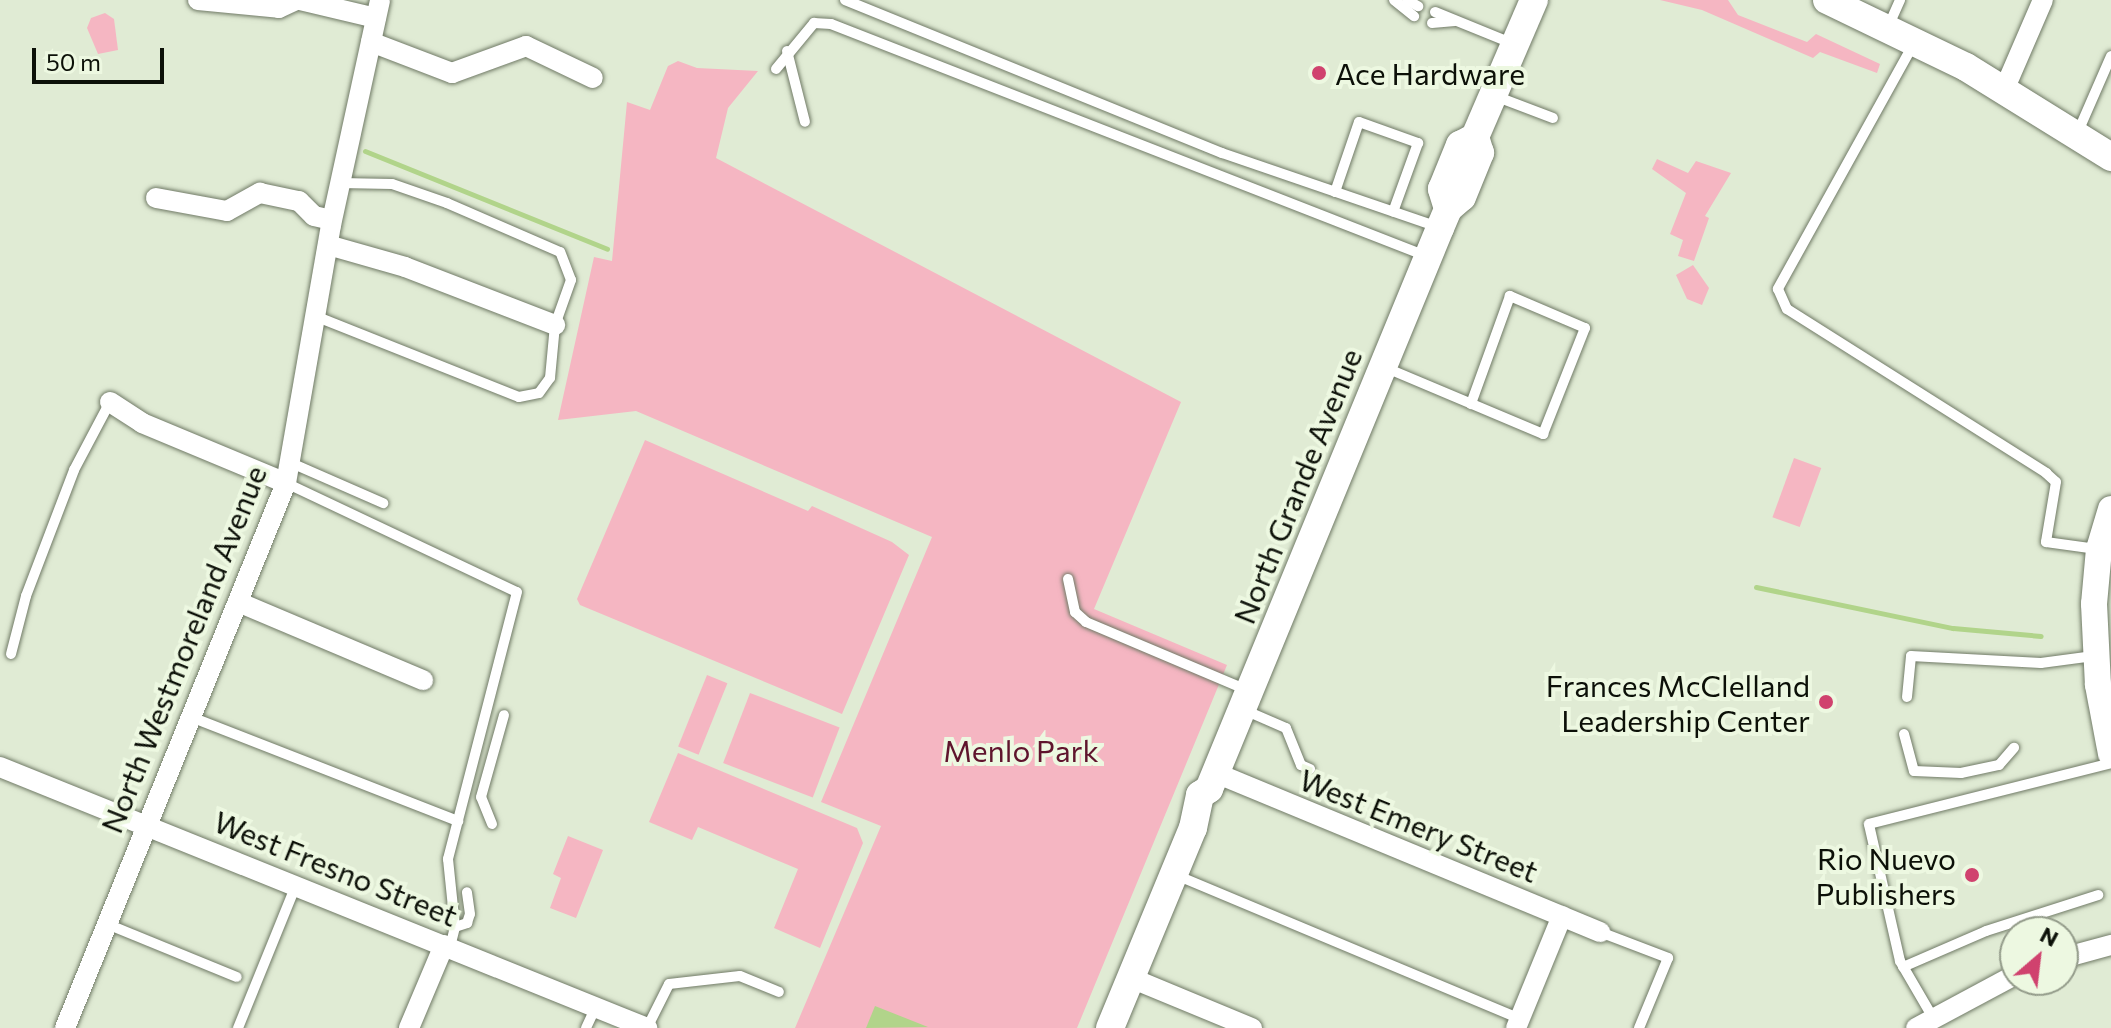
<!DOCTYPE html>
<html>
<head>
<meta charset="utf-8">
<style>
  body { margin:0 }
  #map { position:relative; width:2111px; height:1028px; overflow:hidden; background:#e0ebd4; font-family:Commissioner,sans-serif }
  div>[style] { position:absolute }
  [style*='--x'] { left:calc(var(--x)*1px); top:calc(var(--y)*1px); width:calc(var(--w)*1px); rotate:calc(var(--a)*1deg) }
  .green>* { inset:0; background:#f5b6c2; transform-origin:0 0 }
  .water>* { inset:0; background:#b1d48a }
  .stream>* { height:5px; margin:-2.5px; padding:0 2.5px; transform-origin:2.5px; border-radius:2.5px; background:#b1d48a }
  .roads { filter:drop-shadow(0 0 2px #707a66) drop-shadow(0 0 2px #707a66) }
  .service>* { height:10px; margin:-5px; padding:0 5px; transform-origin:5px; border-radius:5px; background:#fff }
  .minor>* { height:20px; margin:-10px; padding:0 10px; transform-origin:10px; border-radius:10px; background:#fff }
  .tertiary>* { height:26px; margin:-13px; padding:0 13px; transform-origin:13px; border-radius:13px; background:#fff }
  .secondary>* { height:28px; margin:-14px; padding:0 14px; transform-origin:14px; border-radius:14px; background:#fff }
  .dots>* { width:22px; height:22px; translate:-50% -50%; box-sizing:border-box; border:4px solid #edf8e1; border-radius:50% }
  span { translate:-50% -50%; white-space:nowrap; text-align:center; line-height:1.15; -webkit-text-stroke:8px #edf8e1; paint-order:stroke }
  .poi-label { font-size:30px; color:#0c1008 }
  .left { translate:0 -50%; text-align:left }
  .right { translate:-100% -50%; text-align:right }
  .street-label { font-size:30px; color:#0c1008 }
  .park-label { font-size:30px; color:#5f142d }
  .north { position:absolute; left:1999px; top:916px; width:80px; height:80px; box-sizing:border-box; background:#edf8e1; border:2px solid #939b8a; border-radius:50%; rotate:28deg; font-size:22px; font-weight:700; line-height:32px; text-align:center; color:#0c1008 }
  .north::after { content:''; display:block; margin:auto; width:28px; height:36px; background:#d0426e; clip-path:polygon(50% 0,100% 100%,50% 72%,0 100%) }
  .scale { position:absolute; left:32px; top:48px; width:132px; height:36px; box-sizing:border-box; border:4px solid #0c1008; border-top:0; padding-left:10px; font-size:24px; line-height:28px; white-space:nowrap; color:#0c1008; -webkit-text-stroke:6px #edf8e1; paint-order:stroke }
</style>
</head>
<body>
<div id="map">
  <div class="green">
    <div style="clip-path:polygon(1660px 0,1728px 0,1738px 15px,1807px 42px,1816px 34px,1880px 64px,1877px 73px,1820px 52px,1813px 58px,1702px 10px)"></div>
    <div style="clip-path:polygon(105px 13px,114px 19px,118px 50px,98px 54px,87px 28px,91px 18px)"></div>
    <div style="clip-path:polygon(678px 61px,697px 68px,758px 71px,728px 108px,716px 158px,1181px 402px,1094px 609px,1227px 665px,1077px 1028px,795px 1028px,881px 826px,821px 802px,932px 537px,636px 411px,558px 420px,594px 257px,612px 261px,627px 102px,650px 110px,668px 66px)"></div>
    <div style="clip-path:polygon(1657px 159px,1688px 173px,1696px 161px,1731px 173px,1705px 216px,1709px 218px,1694px 261px,1678px 256px,1683px 240px,1670px 234px,1686px 193px,1652px 169px)"></div>
    <div style="clip-path:polygon(1693px 265px,1709px 288px,1702px 305px,1687px 299px,1676px 275px)"></div>
    <div style="clip-path:polygon(645px 440px,808px 511px,812px 506px,892px 542px,909px 555px,842px 714px,580px 605px,577px 599px)"></div>
    <div style="left:1794px;top:458px;width:29px;height:63px;rotate:20deg"></div>
    <div style="left:707px;top:675px;width:22px;height:77px;rotate:22deg"></div>
    <div style="left:750px;top:693px;width:96px;height:75px;rotate:21deg"></div>
    <div style="clip-path:polygon(678px 753px,857px 828px,863px 843px,820px 948px,774px 928px,798px 869px,698px 827px,692px 840px,649px 822px)"></div>
    <div style="clip-path:polygon(568px 836px,603px 850px,576px 918px,550px 908px,561px 878px,553px 874px)"></div>
  </div>
  <div class="water">
    <div style="clip-path:polygon(875px 1006px,928px 1027px,866px 1028px)"></div>
  </div>
  <div class="stream">
    <div style="--x:365;--y:151;--w:261;--a:22"></div>
    <div style="--x:1756;--y:587;--w:201;--a:11.8"></div>
    <div style="--x:1953;--y:628;--w:88;--a:5.2"></div>
  </div>
  <div class="roads">
    <div class="service">
      <div style="--x:845;--y:0;--w:407;--a:22.1"></div>
      <div style="--x:1222;--y:153;--w:228;--a:18.9"></div>
      <div style="--x:1394;--y:0;--w:26;--a:39"></div>
      <div style="--x:1407;--y:0;--w:13;--a:29"></div>
      <div style="--x:1435;--y:12;--w:82;--a:22.2"></div>
      <div style="--x:1432;--y:23;--w:23;--a:-5"></div>
      <div style="--x:1888;--y:27;--w:30;--a:-66"></div>
      <div style="--x:1913;--y:45;--w:279;--a:119"></div>
      <div style="--x:1778;--y:289;--w:22;--a:66"></div>
      <div style="--x:1787;--y:309;--w:307;--a:32.3"></div>
      <div style="--x:2046;--y:473;--w:13;--a:42"></div>
      <div style="--x:2056;--y:482;--w:61;--a:99.5"></div>
      <div style="--x:2046;--y:542;--w:51;--a:7.8"></div>
      <div style="--x:787;--y:51;--w:73;--a:75.8"></div>
      <div style="--x:776;--y:69;--w:60;--a:-50.4"></div>
      <div style="--x:814;--y:23;--w:17;--a:3"></div>
      <div style="--x:831;--y:24;--w:639;--a:21.3"></div>
      <div style="--x:1495;--y:96;--w:62;--a:20.8"></div>
      <div style="--x:2077;--y:134;--w:85;--a:-66.4"></div>
      <div style="--x:1335;--y:192;--w:74;--a:-71.1"></div>
      <div style="--x:1359;--y:122;--w:63;--a:19.6"></div>
      <div style="--x:1418;--y:143;--w:73;--a:109.9"></div>
      <div style="--x:315;--y:316;--w:219;--a:21.7"></div>
      <div style="--x:519;--y:397;--w:20;--a:-11"></div>
      <div style="--x:539;--y:393;--w:19;--a:-54"></div>
      <div style="--x:550;--y:378;--w:53;--a:-84.6"></div>
      <div style="--x:555;--y:325;--w:48;--a:-70.4"></div>
      <div style="--x:571;--y:280;--w:30;--a:-111"></div>
      <div style="--x:560;--y:252;--w:123;--a:-156.6"></div>
      <div style="--x:447;--y:203;--w:58;--a:-160.9"></div>
      <div style="--x:392;--y:184;--w:52;--a:-178.9"></div>
      <div style="--x:1384;--y:367;--w:173;--a:22.8"></div>
      <div style="--x:1543;--y:434;--w:114;--a:-68.4"></div>
      <div style="--x:1585;--y:328;--w:82;--a:-156.9"></div>
      <div style="--x:1510;--y:296;--w:115;--a:109.9"></div>
      <div style="--x:289;--y:462;--w:103;--a:23.6"></div>
      <div style="--x:286;--y:483;--w:255;--a:25.3"></div>
      <div style="--x:517;--y:592;--w:276;--a:104.5"></div>
      <div style="--x:448;--y:859;--w:68;--a:84.1"></div>
      <div style="--x:455;--y:927;--w:21;--a:104"></div>
      <div style="--x:1068;--y:579;--w:34;--a:78"></div>
      <div style="--x:1075;--y:612;--w:15;--a:42"></div>
      <div style="--x:1086;--y:622;--w:175;--a:22.9"></div>
      <div style="--x:11;--y:654;--w:60;--a:-75.5"></div>
      <div style="--x:26;--y:596;--w:135;--a:-69.1"></div>
      <div style="--x:74;--y:470;--w:77;--a:-62.1"></div>
      <div style="--x:1907;--y:697;--w:41;--a:-84.4"></div>
      <div style="--x:1911;--y:656;--w:130;--a:3.1"></div>
      <div style="--x:2041;--y:663;--w:53;--a:-7.5"></div>
      <div style="--x:1242;--y:709;--w:48;--a:23.4"></div>
      <div style="--x:1286;--y:728;--w:40;--a:68"></div>
      <div style="--x:1301;--y:765;--w:10;--a:24"></div>
      <div style="--x:191;--y:717;--w:287;--a:21.3"></div>
      <div style="--x:1904;--y:734;--w:38;--a:75"></div>
      <div style="--x:1914;--y:771;--w:47;--a:2.4"></div>
      <div style="--x:1961;--y:773;--w:39;--a:-12"></div>
      <div style="--x:1999;--y:765;--w:23;--a:-49"></div>
      <div style="--x:492;--y:824;--w:29;--a:-112"></div>
      <div style="--x:481;--y:797;--w:85;--a:-74.3"></div>
      <div style="--x:1176;--y:875;--w:373;--a:22.7"></div>
      <div style="--x:107;--y:924;--w:140;--a:22.2"></div>
      <div style="--x:455;--y:927;--w:13;--a:-18"></div>
      <div style="--x:467;--y:923;--w:9;--a:-72"></div>
      <div style="--x:470;--y:914;--w:22;--a:-98"></div>
      <div style="--x:1600;--y:932;--w:73;--a:20.9"></div>
      <div style="--x:1668;--y:958;--w:76;--a:112.5"></div>
      <div style="--x:1903;--y:967;--w:90;--a:-23.4"></div>
      <div style="--x:1986;--y:931;--w:118;--a:-17.8"></div>
      <div style="--x:1932;--y:1016;--w:64;--a:-120.2"></div>
      <div style="--x:1900;--y:961;--w:140;--a:-102.8"></div>
      <div style="--x:1869;--y:824;--w:250;--a:-14.1"></div>
      <div style="--x:238;--y:1028;--w:154;--a:-67.9"></div>
      <div style="--x:586;--y:1028;--w:23;--a:-65"></div>
      <div style="--x:647;--y:1028;--w:49;--a:-63.4"></div>
      <div style="--x:669;--y:984;--w:71;--a:-6.4"></div>
      <div style="--x:740;--y:976;--w:42;--a:22.3"></div>
    </div>
    <div class="minor">
      <div style="--x:198;--y:0;--w:81;--a:5.6"></div>
      <div style="--x:279;--y:8;--w:19;--a:-25"></div>
      <div style="--x:300;--y:0;--w:78;--a:13.3"></div>
      <div style="--x:371;--y:42;--w:87;--a:20.9"></div>
      <div style="--x:452;--y:73;--w:79;--a:-20"></div>
      <div style="--x:526;--y:46;--w:74;--a:25.5"></div>
      <div style="--x:2004;--y:90;--w:98;--a:-66.6"></div>
      <div style="--x:156;--y:198;--w:72;--a:10.4"></div>
      <div style="--x:227;--y:211;--w:38;--a:-29"></div>
      <div style="--x:260;--y:193;--w:40;--a:12"></div>
      <div style="--x:299;--y:201;--w:21;--a:45"></div>
      <div style="--x:314;--y:216;--w:18;--a:13"></div>
      <div style="--x:328;--y:245;--w:80;--a:15.9"></div>
      <div style="--x:405;--y:267;--w:161;--a:21.1"></div>
      <div style="--x:110;--y:402;--w:38;--a:33"></div>
      <div style="--x:142;--y:423;--w:156;--a:22.6"></div>
      <div style="--x:238;--y:602;--w:201;--a:22.9"></div>
      <div style="--x:0;--y:767;--w:698;--a:21.97"></div>
      <div style="--x:1216;--y:773;--w:416;--a:22.5"></div>
      <div style="--x:2063;--y:958;--w:50;--a:-15.2"></div>
      <div style="--x:1131;--y:978;--w:131;--a:22.5"></div>
      <div style="--x:65;--y:1028;--w:588;--a:-67.93"></div>
      <div style="--x:286;--y:483;--w:262;--a:-80.1"></div>
      <div style="--x:331;--y:225;--w:230;--a:-77.7"></div>
      <div style="--x:409;--y:1028;--w:90;--a:-67.1"></div>
      <div style="--x:1516;--y:1028;--w:121;--a:-67.7"></div>
      <div style="--x:1916;--y:1028;--w:112;--a:-28.2"></div>
    </div>
    <div class="tertiary">
      <div style="--x:2111;--y:509;--w:42;--a:106.7"></div>
      <div style="--x:2099;--y:549;--w:55;--a:95.2"></div>
      <div style="--x:2094;--y:604;--w:81;--a:87.2"></div>
      <div style="--x:2098;--y:685;--w:70;--a:79.3"></div>
    </div>
    <div class="secondary">
      <div style="--x:1827;--y:0;--w:154;--a:25.7"></div>
      <div style="--x:1966;--y:67;--w:171;--a:31.8"></div>
      <div style="--x:1448;--y:209;--w:21;--a:-107"></div>
      <div style="--x:1442;--y:189;--w:48;--a:-67.8"></div>
      <div style="--x:1460;--y:145;--w:17;--a:-28"></div>
      <div style="--x:1475;--y:137;--w:149;--a:-66.7"></div>
      <div style="--x:1110;--y:1028;--w:217;--a:-67.5"></div>
      <div style="--x:1193;--y:828;--w:34;--a:-78"></div>
      <div style="--x:1200;--y:795;--w:11;--a:-34"></div>
      <div style="--x:1209;--y:789;--w:607;--a:-67.62"></div>
      <div style="--x:1440;--y:228;--w:21;--a:-67"></div>
      <div style="--x:1448;--y:209;--w:18;--a:-41"></div>
      <div style="--x:1462;--y:197;--w:48;--a:-67.8"></div>
      <div style="--x:1480;--y:153;--w:17;--a:-107"></div>
    </div>
  </div>
  <div class="dots">
    <div style="left:1319px;top:73px;background:#d0426e"></div>
    <div style="left:1826px;top:702px;background:#d0426e"></div>
    <div style="left:1972px;top:875px;background:#d0426e"></div>
  </div>
  <div class="poi-label">
    <span class="left" style="left:1335px;top:73px">Ace Hardware</span>
    <span class="right" style="left:1810px;top:702px">Frances McClelland<br>Leadership Center</span>
    <span class="right" style="left:1956px;top:875px">Rio Nuevo<br>Publishers</span>
  </div>
  <div class="street-label">
    <span style="left:1297px;top:486px;rotate:-68deg">North Grande Avenue</span>
    <span style="left:183px;top:649px;rotate:-68deg">North Westmoreland Avenue</span>
    <span style="left:1419px;top:825px;rotate:22deg">West Emery Street</span>
    <span style="left:336px;top:868px;rotate:22deg">West Fresno Street</span>
  </div>
  <div class="park-label">
    <span style="left:1021px;top:750px">Menlo Park</span>
  </div>
  <div class="north">N</div>
  <div class="scale">50 m</div>
</div>
</body>
</html>
